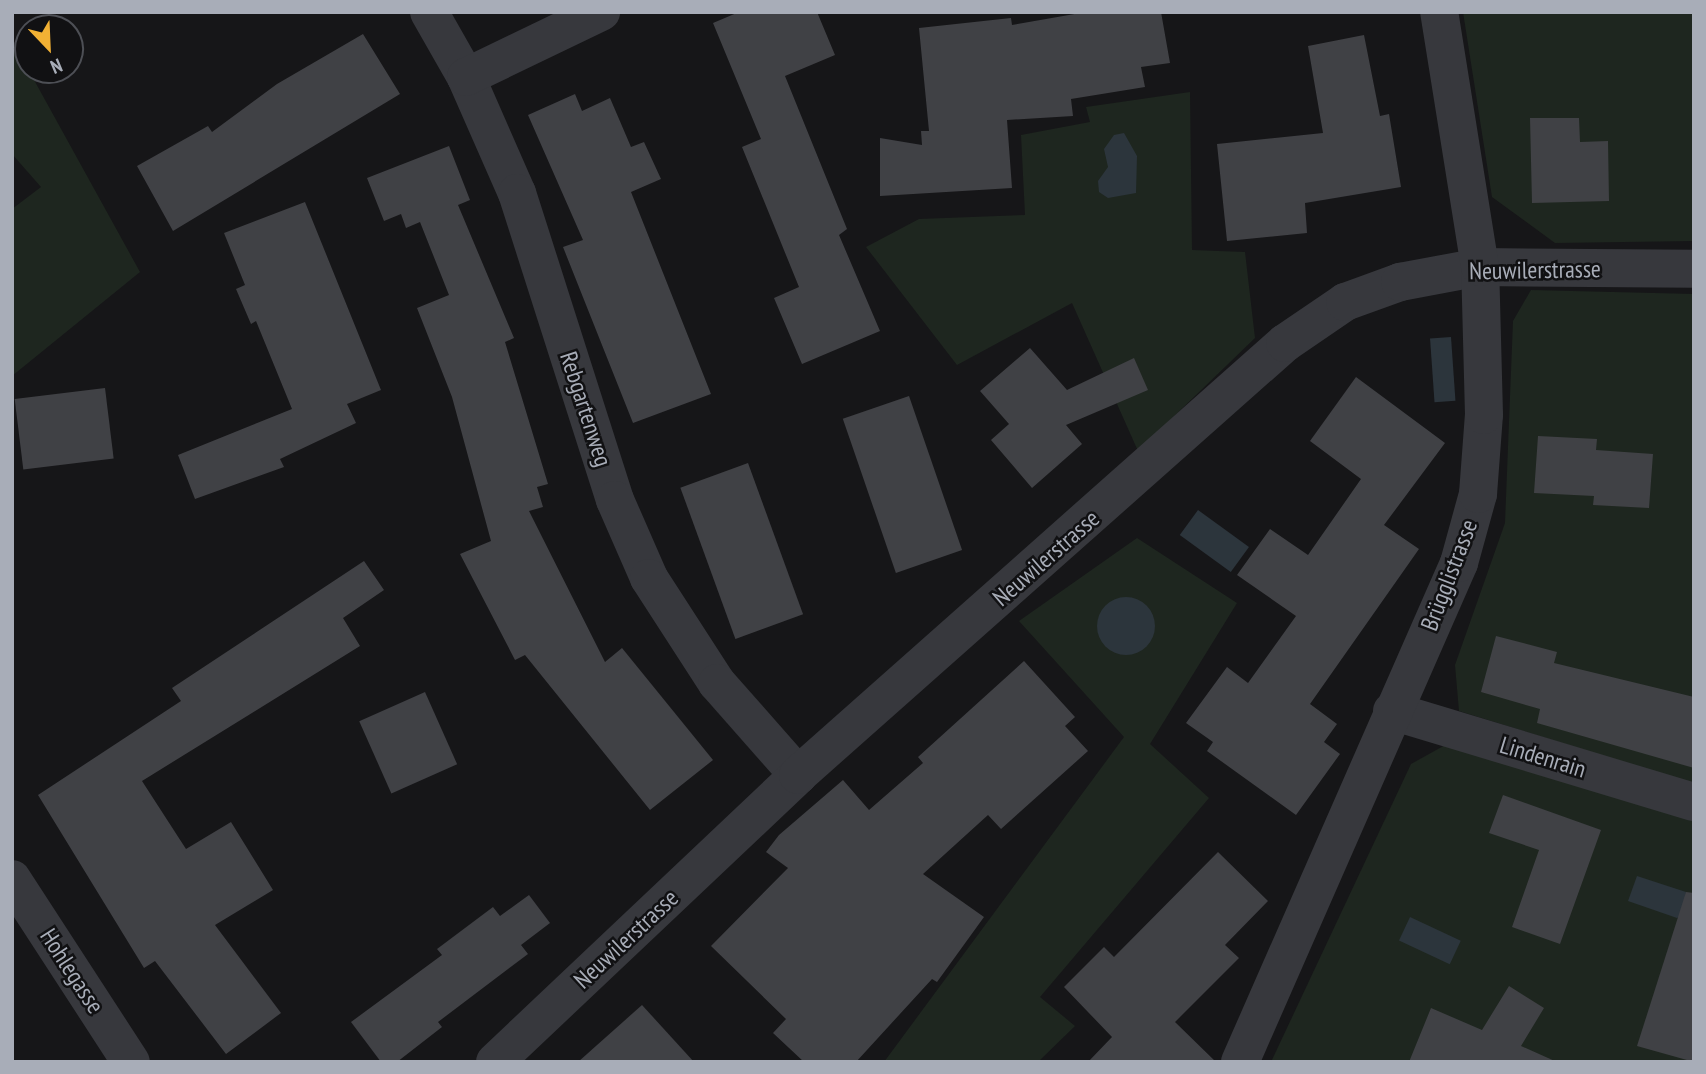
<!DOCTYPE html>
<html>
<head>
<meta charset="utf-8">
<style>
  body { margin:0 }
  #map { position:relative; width:1706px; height:1074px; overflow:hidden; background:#161618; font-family:"PT Sans Narrow",sans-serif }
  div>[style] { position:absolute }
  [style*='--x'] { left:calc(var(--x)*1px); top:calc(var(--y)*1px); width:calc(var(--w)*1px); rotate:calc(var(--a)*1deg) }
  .green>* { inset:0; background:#1e261f }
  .water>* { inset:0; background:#2c353c; transform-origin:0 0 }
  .round { border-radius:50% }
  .building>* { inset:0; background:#404145; transform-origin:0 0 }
  .street>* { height:38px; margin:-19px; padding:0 19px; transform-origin:19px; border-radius:19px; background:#37383d }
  span { translate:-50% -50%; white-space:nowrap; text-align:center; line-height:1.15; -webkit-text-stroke:5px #111113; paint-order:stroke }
  .street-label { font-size:24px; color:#a8adb8 }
  .frame { position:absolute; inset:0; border:14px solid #a8adb8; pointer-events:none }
  .north { position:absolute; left:14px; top:14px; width:70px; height:70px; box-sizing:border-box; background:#111113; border:2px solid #4d4f55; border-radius:50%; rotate:157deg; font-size:19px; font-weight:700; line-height:28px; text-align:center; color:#a8adb8 }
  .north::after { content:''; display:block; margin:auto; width:24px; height:32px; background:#f2b134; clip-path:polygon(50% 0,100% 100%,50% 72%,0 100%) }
</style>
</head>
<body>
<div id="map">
  <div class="green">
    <div style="clip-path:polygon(1463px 12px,1694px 12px,1694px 241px,1555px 243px,1492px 197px)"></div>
    <div style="clip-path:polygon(12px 40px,140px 272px,12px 376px,12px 209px,41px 187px,12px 154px)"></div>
    <div style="clip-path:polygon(1190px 92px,1192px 250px,1245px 252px,1255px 338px,1138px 451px,1072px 303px,957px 365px,866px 247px,919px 219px,1025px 215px,1021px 135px,1090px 122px,1086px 107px)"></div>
    <div style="clip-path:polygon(1531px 290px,1694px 294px,1694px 784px,1459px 711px,1455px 665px,1505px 523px,1513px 321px)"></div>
    <div style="clip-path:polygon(1137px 538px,1237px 603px,1150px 744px,1209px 798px,1040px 997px,1075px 1026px,1038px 1062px,884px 1062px,1124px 737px,1019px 621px)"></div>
    <div style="clip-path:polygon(1447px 744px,1694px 820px,1694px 1062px,1271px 1062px,1411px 764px)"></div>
  </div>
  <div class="water">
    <div style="clip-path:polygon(1124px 133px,1137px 156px,1136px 193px,1108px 198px,1099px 192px,1098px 181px,1108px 167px,1104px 149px,1114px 135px)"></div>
    <div style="left:1451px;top:337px;width:64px;height:21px;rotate:86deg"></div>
    <div style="left:1198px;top:510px;width:63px;height:31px;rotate:36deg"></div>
    <div class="round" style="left:1097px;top:597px;width:58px;height:58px"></div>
    <div style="clip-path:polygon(1637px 876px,1686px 892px,1684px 914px,1677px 918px,1628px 901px)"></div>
    <div style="left:1410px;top:917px;width:56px;height:26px;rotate:25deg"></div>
  </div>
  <div class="building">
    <div style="clip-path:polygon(739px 12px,817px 12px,835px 55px,785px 76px,847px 229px,839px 235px,880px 331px,802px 364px,774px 298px,799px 287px,742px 147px,761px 139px,713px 23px)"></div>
    <div style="clip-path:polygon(1086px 12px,1161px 12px,1170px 63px,1141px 67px,1145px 87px,1071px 99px,1073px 116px,1007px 120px,1012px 188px,880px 196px,880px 138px,922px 145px,921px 131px,929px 131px,919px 28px,1011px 18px,1012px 25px)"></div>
    <div style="clip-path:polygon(363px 34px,400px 94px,173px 231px,137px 166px,208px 126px,212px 132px,277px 84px)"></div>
    <div style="clip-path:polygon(1364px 35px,1380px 116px,1389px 114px,1401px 187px,1305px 203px,1307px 233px,1227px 241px,1217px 144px,1323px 133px,1308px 46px)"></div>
    <div style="clip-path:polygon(575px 94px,582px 111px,610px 98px,631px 147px,644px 142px,661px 179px,631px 192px,711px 394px,633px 423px,563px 247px,583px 240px,528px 115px)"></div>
    <div style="clip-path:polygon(1530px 118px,1579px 118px,1580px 142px,1608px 141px,1609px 201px,1532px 203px)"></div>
    <div style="clip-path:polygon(449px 146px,470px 200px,458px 205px,514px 338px,505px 342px,548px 484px,537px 487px,543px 507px,529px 511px,605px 662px,622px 648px,713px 760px,650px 810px,525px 655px,515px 660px,460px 554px,491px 541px,452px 397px,417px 308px,449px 295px,420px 222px,406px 228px,401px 214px,384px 221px,367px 178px)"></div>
    <div style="clip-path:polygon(305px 202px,381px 390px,347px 404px,356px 423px,280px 459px,284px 467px,195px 499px,178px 455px,292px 409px,256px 321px,251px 324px,236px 289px,245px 285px,224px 233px)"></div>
    <div style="clip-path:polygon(1030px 348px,1067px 390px,1134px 358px,1148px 390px,1066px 425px,1082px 444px,1032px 488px,991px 440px,1009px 424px,980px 391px)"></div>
    <div style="clip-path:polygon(1356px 377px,1445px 443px,1384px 525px,1419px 549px,1310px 704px,1337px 724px,1324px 742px,1340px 754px,1296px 815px,1207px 751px,1213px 742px,1186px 723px,1227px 667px,1248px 683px,1296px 616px,1237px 575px,1270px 529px,1308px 555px,1361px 479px,1310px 441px)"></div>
    <div style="left:105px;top:388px;width:71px;height:91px;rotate:83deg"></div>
    <div style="left:909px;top:396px;width:163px;height:70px;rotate:71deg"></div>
    <div style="clip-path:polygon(1538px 436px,1597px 439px,1596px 450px,1653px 454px,1649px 508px,1593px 505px,1594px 496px,1534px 493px)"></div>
    <div style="left:748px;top:463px;width:161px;height:72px;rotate:70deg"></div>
    <div style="clip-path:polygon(364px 561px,384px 590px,343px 618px,360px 646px,142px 781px,186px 849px,231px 822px,273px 890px,215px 925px,281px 1013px,226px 1054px,155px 961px,144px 968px,38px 795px,181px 701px,172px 688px)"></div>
    <div style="clip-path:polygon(1496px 636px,1557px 652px,1554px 663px,1694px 697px,1694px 768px,1537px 723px,1540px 709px,1481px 692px)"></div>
    <div style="clip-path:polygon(1024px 661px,1075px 717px,1065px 726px,1088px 751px,1001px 829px,988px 815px,923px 874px,984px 917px,937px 982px,932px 979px,856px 1062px,804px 1062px,773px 1033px,786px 1019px,711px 946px,788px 868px,766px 852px,779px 835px,843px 780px,869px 810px,923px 763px,918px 757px)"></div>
    <div style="left:425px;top:692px;width:79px;height:72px;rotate:66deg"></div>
    <div style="clip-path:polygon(1503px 795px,1601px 830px,1560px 944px,1512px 927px,1539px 850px,1489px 833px)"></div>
    <div style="clip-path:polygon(1218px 852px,1268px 901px,1225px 945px,1239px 958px,1175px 1022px,1216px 1062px,1088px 1062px,1112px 1037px,1064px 987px,1104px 947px,1114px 957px)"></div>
    <div style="clip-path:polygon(1686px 892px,1694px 893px,1694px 1062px,1637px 1046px)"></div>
    <div style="clip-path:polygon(529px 895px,550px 923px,521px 945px,528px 954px,438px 1022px,442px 1027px,397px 1062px,381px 1062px,351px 1022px,442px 955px,437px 949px,493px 907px,500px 916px)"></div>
    <div style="clip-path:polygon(1509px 986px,1544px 1008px,1521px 1046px,1557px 1062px,1409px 1062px,1431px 1008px,1482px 1030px)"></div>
    <div style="clip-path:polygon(642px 1005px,694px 1062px,578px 1062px)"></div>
  </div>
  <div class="street">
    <div style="--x:429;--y:12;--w:75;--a:60.4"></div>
    <div style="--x:466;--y:77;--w:127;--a:66.3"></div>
    <div style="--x:517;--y:193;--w:322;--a:72.3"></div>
    <div style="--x:615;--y:500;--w:85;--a:66.4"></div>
    <div style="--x:649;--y:578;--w:125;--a:57.1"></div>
    <div style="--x:717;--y:683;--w:123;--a:48.6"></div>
    <div style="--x:466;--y:77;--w:150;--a:-25.7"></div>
    <div style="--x:1392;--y:711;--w:315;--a:16.8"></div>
    <div style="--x:12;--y:879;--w:218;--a:57"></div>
    <div style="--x:495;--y:1062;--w:417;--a:-43.4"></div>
    <div style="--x:798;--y:775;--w:651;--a:-41.58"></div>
    <div style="--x:1285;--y:343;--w:73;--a:-34.3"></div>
    <div style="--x:1345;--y:302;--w:59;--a:-20"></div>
    <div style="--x:1400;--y:282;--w:81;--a:-10.6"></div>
    <div style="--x:1480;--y:267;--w:214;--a:0.5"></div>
    <div style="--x:1240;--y:1062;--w:545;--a:-66.3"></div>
    <div style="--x:1459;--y:563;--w:72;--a:-74.6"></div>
    <div style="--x:1478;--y:494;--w:79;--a:-85.7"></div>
    <div style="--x:1484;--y:415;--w:148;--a:-91.5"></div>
    <div style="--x:1480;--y:267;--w:258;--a:-99.1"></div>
  </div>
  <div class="street-label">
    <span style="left:1535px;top:270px;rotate:-1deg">Neuwilerstrasse</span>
    <span style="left:586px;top:409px;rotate:72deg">Rebgartenweg</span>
    <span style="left:1046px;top:558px;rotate:-41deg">Neuwilerstrasse</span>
    <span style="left:1449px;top:575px;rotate:-69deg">Brügglistrasse</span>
    <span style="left:1543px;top:757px;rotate:17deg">Lindenrain</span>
    <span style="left:626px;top:939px;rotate:-43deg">Neuwilerstrasse</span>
    <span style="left:72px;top:971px;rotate:57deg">Hohlegasse</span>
  </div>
  <div class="frame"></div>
  <div class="north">N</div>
</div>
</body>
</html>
